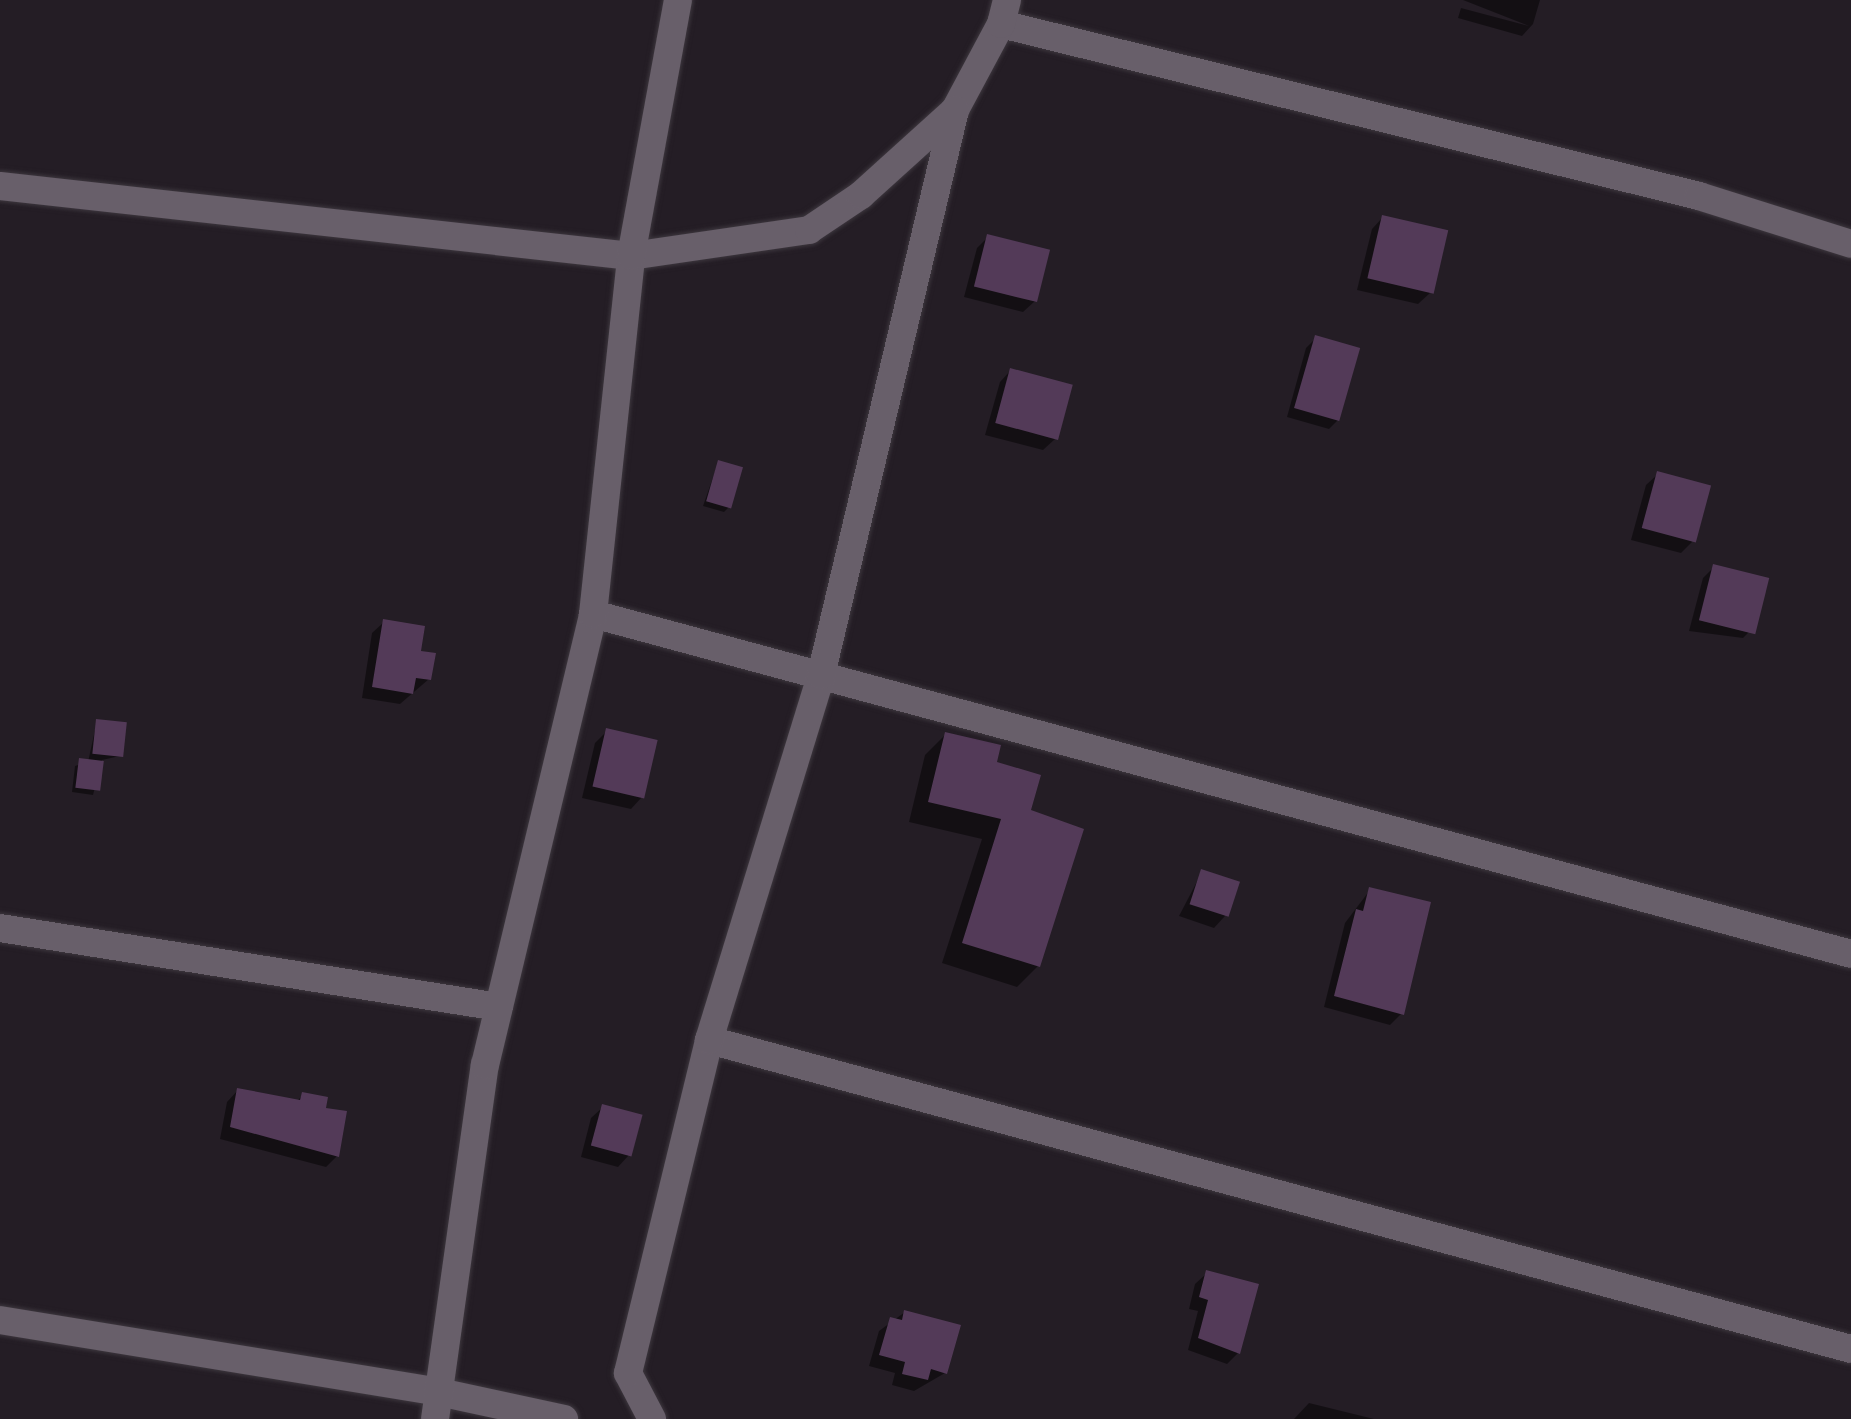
<!DOCTYPE html>
<html>
<head>
<meta charset="utf-8">
<style>
  body { margin:0 }
  #map { position:relative; width:1851px; height:1419px; overflow:hidden; background:#241d25; font-family:"Public Sans",sans-serif }
  div>[style] { position:absolute }
  [style*='--x'] { left:calc(var(--x)*1px); top:calc(var(--y)*1px); width:calc(var(--w)*1px); rotate:calc(var(--a)*1deg) }
  .shadow>* { inset:0; background:#0007 }
  .building>* { inset:0; background:#533a58; transform-origin:0 0 }
  .roads { filter:drop-shadow(0 0 2px #3d373e) drop-shadow(0 0 2px #3d373e) }
  .street>* { height:28px; margin:-14px; padding:0 14px; transform-origin:14px; border-radius:14px; background:#685f6a }
  span { translate:-50% -50%; white-space:nowrap; text-align:center; line-height:1.15; -webkit-text-stroke:9px #0b080c; paint-order:stroke }
</style>
</head>
<body>
<div id="map">
  <div class="shadow">
    <div style="clip-path:polygon(1463px 0,1540px 0,1533px 24px,1522px 36px,1458px 18px,1461px 8px,1529px 26px)"></div>
    <div style="clip-path:polygon(1383px 217px,1430px 293px,1418px 304px,1357px 290px,1372px 229px)"></div>
    <div style="clip-path:polygon(988px 237px,1035px 301px,1023px 312px,964px 297px,977px 248px)"></div>
    <div style="clip-path:polygon(1316px 338px,1339px 419px,1329px 429px,1287px 417px,1306px 348px)"></div>
    <div style="clip-path:polygon(1011px 370px,1055px 439px,1043px 450px,985px 435px,1000px 382px)"></div>
    <div style="clip-path:polygon(718px 463px,729px 507px,724px 512px,703px 506px)"></div>
    <div style="clip-path:polygon(1658px 474px,1692px 542px,1681px 553px,1631px 540px,1646px 485px)"></div>
    <div style="clip-path:polygon(1714px 567px,1754px 627px,1743px 638px,1689px 631px,1703px 578px)"></div>
    <div style="clip-path:polygon(384px 622px,418px 653px,429px 679px,400px 704px,362px 698px,372px 633px)"></div>
    <div style="clip-path:polygon(97px 721px,120px 756px,102px 760px,93px 795px,72px 792px,75px 766px,88px 762px)"></div>
    <div style="clip-path:polygon(607px 731px,642px 797px,631px 809px,582px 798px,595px 743px)"></div>
    <div style="clip-path:polygon(946px 734px,994px 763px,1028px 812px,1038px 966px,1017px 987px,942px 963px,982px 839px,909px 822px,925px 755px)"></div>
    <div style="clip-path:polygon(1202px 872px,1225px 916px,1214px 928px,1179px 916px)"></div>
    <div style="clip-path:polygon(1370px 890px,1401px 1014px,1390px 1025px,1324px 1007px,1345px 923px)"></div>
    <div style="clip-path:polygon(238px 1090px,296px 1102px,303px 1095px,323px 1110px,337px 1156px,326px 1167px,220px 1139px,227px 1102px)"></div>
    <div style="clip-path:polygon(603px 1107px,629px 1155px,618px 1167px,581px 1157px,591px 1118px)"></div>
    <div style="clip-path:polygon(1207px 1273px,1238px 1353px,1227px 1364px,1188px 1350px,1198px 1311px,1189px 1309px,1195px 1284px)"></div>
    <div style="clip-path:polygon(905px 1312px,945px 1373px,914px 1391px,892px 1385px,895px 1373px,869px 1366px,879px 1331px)"></div>
    <div style="clip-path:polygon(1309px 1403px,1374px 1419px,1294px 1419px)"></div>
  </div>
  <div class="building">
    <div style="left:1382px;top:215px;width:68px;height:65px;rotate:13deg"></div>
    <div style="left:987px;top:234px;width:65px;height:54px;rotate:14deg"></div>
    <div style="left:1315px;top:335px;width:47px;height:76px;rotate:16deg"></div>
    <div style="left:1010px;top:368px;width:65px;height:57px;rotate:15deg"></div>
    <div style="left:718px;top:460px;width:26px;height:43px;rotate:16deg"></div>
    <div style="left:1657px;top:471px;width:56px;height:59px;rotate:15deg"></div>
    <div style="left:1713px;top:564px;width:58px;height:58px;rotate:14deg"></div>
    <div style="clip-path:polygon(383px 619px,425px 626px,421px 651px,436px 653px,431px 680px,416px 678px,413px 694px,372px 687px)"></div>
    <div style="left:96px;top:719px;width:31px;height:35px;rotate:6deg"></div>
    <div style="left:606px;top:728px;width:53px;height:60px;rotate:13deg"></div>
    <div style="clip-path:polygon(945px 732px,1001px 745px,997px 762px,1041px 775px,1031px 810px,1084px 829px,1040px 967px,962px 943px,1001px 819px,928px 802px)"></div>
    <div style="left:79px;top:758px;width:25px;height:30px;rotate:7deg"></div>
    <div style="left:1201px;top:869px;width:41px;height:37px;rotate:18deg"></div>
    <div style="clip-path:polygon(1369px 887px,1431px 902px,1404px 1015px,1334px 996px,1356px 909px,1363px 911px)"></div>
    <div style="clip-path:polygon(237px 1088px,300px 1100px,302px 1092px,328px 1097px,326px 1108px,347px 1111px,339px 1157px,230px 1127px)"></div>
    <div style="left:602px;top:1104px;width:42px;height:43px;rotate:15deg"></div>
    <div style="clip-path:polygon(1206px 1270px,1259px 1284px,1240px 1354px,1198px 1338px,1208px 1300px,1199px 1297px)"></div>
    <div style="clip-path:polygon(904px 1310px,961px 1325px,947px 1374px,931px 1369px,928px 1380px,902px 1374px,905px 1362px,879px 1355px,890px 1317px,902px 1320px)"></div>
  </div>
  <div class="roads">
    <div class="street">
      <div style="--x:1001;--y:24;--w:719;--a:13.84"></div>
      <div style="--x:1699;--y:196;--w:159;--a:17.5"></div>
      <div style="--x:0;--y:186;--w:635;--a:6.33"></div>
      <div style="--x:631;--y:256;--w:180;--a:-8.3"></div>
      <div style="--x:809;--y:230;--w:63;--a:-33.9"></div>
      <div style="--x:861;--y:195;--w:127;--a:-42.1"></div>
      <div style="--x:955;--y:110;--w:98;--a:-61.9"></div>
      <div style="--x:1001;--y:24;--w:25;--a:-76"></div>
      <div style="--x:593;--y:614;--w:1303;--a:15.12"></div>
      <div style="--x:0;--y:928;--w:505;--a:9"></div>
      <div style="--x:709;--y:1040;--w:1183;--a:15.14"></div>
      <div style="--x:0;--y:1320;--w:445;--a:9.3"></div>
      <div style="--x:439;--y:1392;--w:128;--a:12.2"></div>
      <div style="--x:435;--y:1419;--w:358;--a:-82"></div>
      <div style="--x:485;--y:1065;--w:464;--a:-76.5"></div>
      <div style="--x:593;--y:614;--w:360;--a:-83.9"></div>
      <div style="--x:631;--y:256;--w:260;--a:-79.6"></div>
      <div style="--x:652;--y:1419;--w:52;--a:-117.6"></div>
      <div style="--x:628;--y:1373;--w:343;--a:-76.3"></div>
      <div style="--x:709;--y:1040;--w:382;--a:-72.9"></div>
      <div style="--x:821;--y:675;--w:581;--a:-76.66"></div>
    </div>
  </div>
</div>
</body>
</html>
